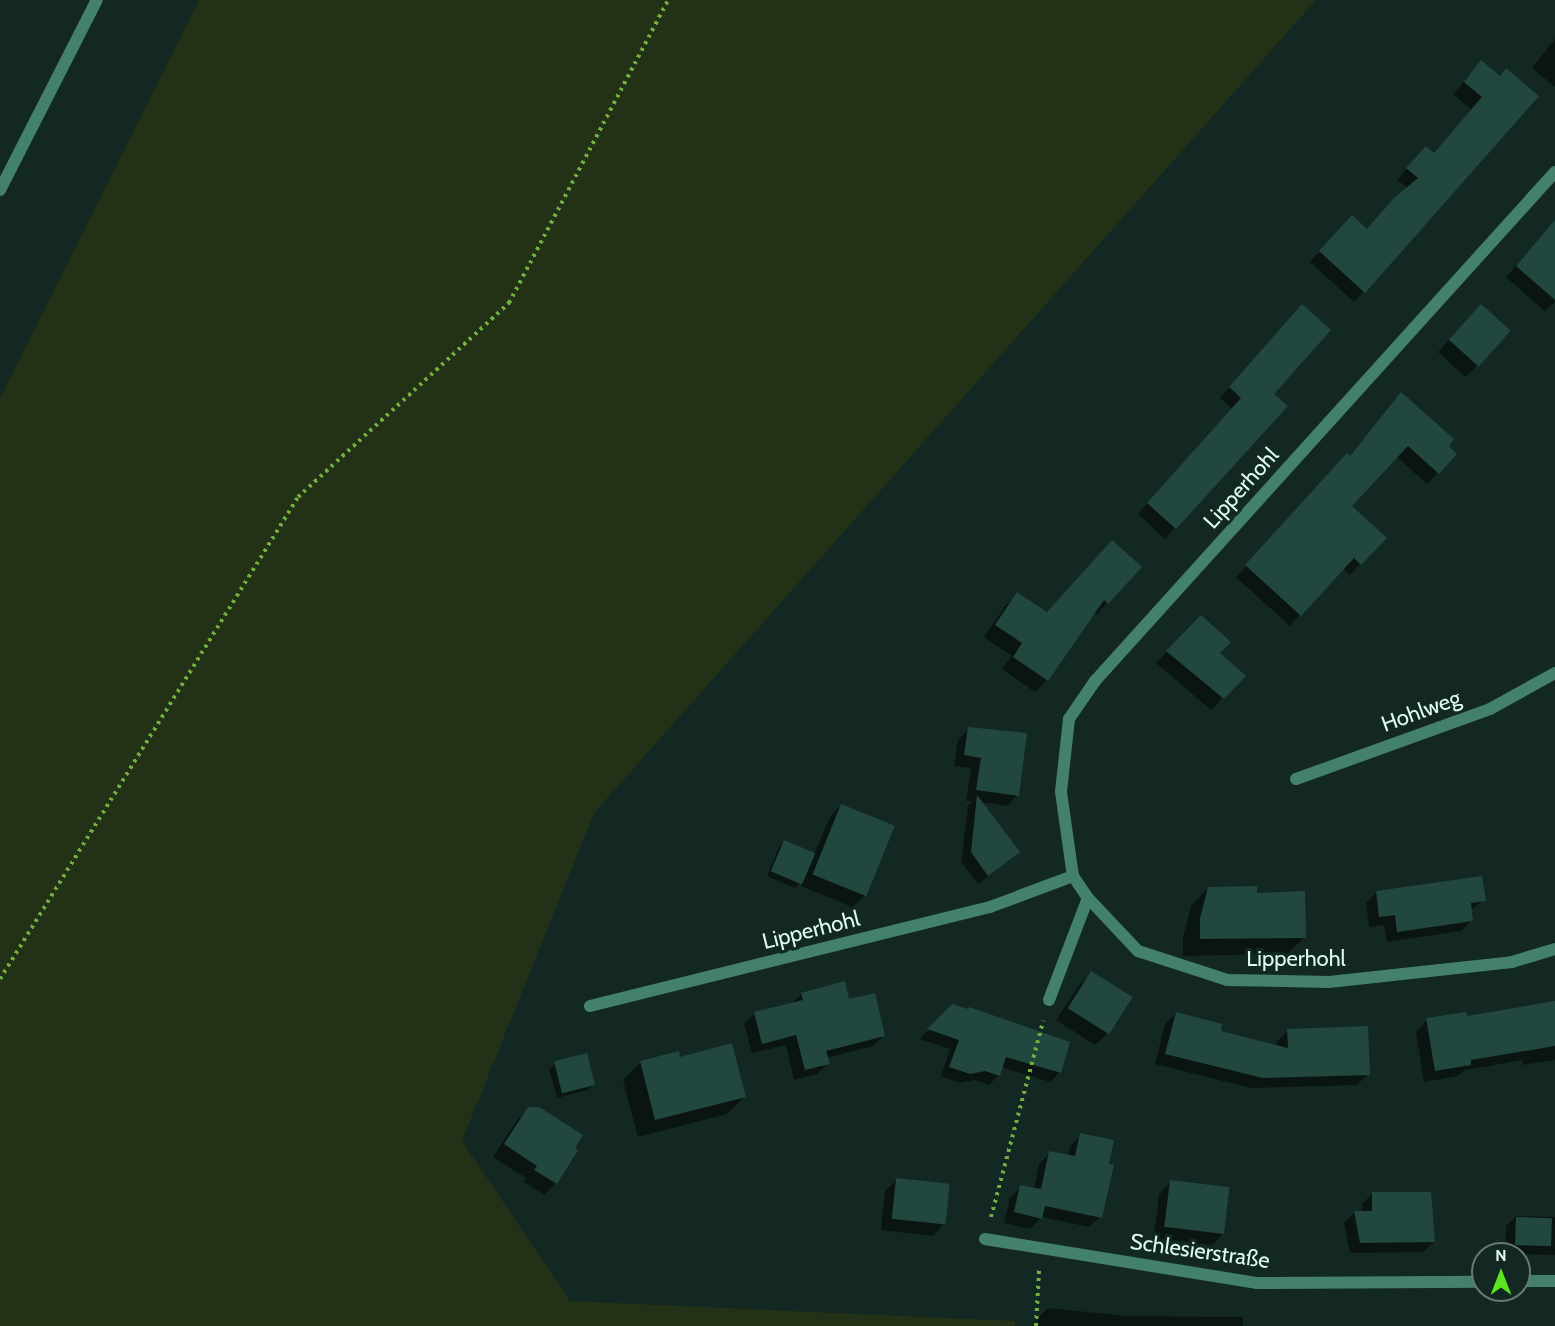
<!DOCTYPE html>
<html>
<head>
<meta charset="utf-8">
<style>
  body { margin:0 }
  #map { position:relative; width:1555px; height:1326px; overflow:hidden; background:#132823; font-family:Cabin,sans-serif }
  div>[style] { position:absolute }
  [style*='--x'] { left:calc(var(--x)*1px); top:calc(var(--y)*1px); width:calc(var(--w)*1px); rotate:calc(var(--a)*1deg) }
  .green>* { inset:0; background:#233117 }
  .shadow>* { inset:0; background:#0007 }
  .building>* { inset:0; background:#21473f; transform-origin:0 0 }
  .path>* { height:4px; margin-top:-2px; transform-origin:0; background:repeating-linear-gradient(90deg,#73af3e 0 3px,transparent 0 7.5px) }
  .service>* { height:12px; margin:-6px; padding:0 6px; transform-origin:6px; border-radius:6px; background:#43816b }
  .minor>* { height:12px; margin:-6px; padding:0 6px; transform-origin:6px; border-radius:6px; background:#43816b }
  span { translate:-50% -50%; white-space:nowrap; text-align:center; line-height:1.15; -webkit-text-stroke:6px #132823; paint-order:stroke }
  .street-label { font-size:22px; color:#defbf3 }
  .north { position:absolute; left:1471px; top:1242px; width:60px; height:60px; box-sizing:border-box; background:#132823; border:2px solid #647c76; border-radius:50%; rotate:0deg; font-size:16px; font-weight:700; line-height:24px; text-align:center; color:#defbf3 }
  .north::after { content:''; display:block; margin:auto; width:21px; height:27px; background:#5ce61f; clip-path:polygon(50% 0,100% 100%,50% 72%,0 100%) }
</style>
</head>
<body>
<div id="map">
  <div class="green">
    <div style="clip-path:polygon(199px 0,1316px 0,594px 813px,462px 1141px,570px 1301px,1015px 1321px,1015px 1326px,0 1326px,0 398px)"></div>
  </div>
  <div class="shadow">
    <div style="clip-path:polygon(1555px 39px,1555px 87px,1532px 68px)"></div>
    <div style="clip-path:polygon(1481px 62px,1499px 77px,1467px 114px,1471px 109px,1453px 94px)"></div>
    <div style="clip-path:polygon(1434px 154px,1476px 166px,1354px 302px,1310px 262px,1342px 227px,1366px 231px,1408px 188px,1397px 180px,1416px 158px)"></div>
    <div style="clip-path:polygon(1555px 236px,1555px 302px,1545px 311px,1506px 277px,1538px 241px)"></div>
    <div style="clip-path:polygon(1292px 317px,1272px 395px,1286px 406px,1165px 539px,1138px 514px,1232px 409px,1220px 398px)"></div>
    <div style="clip-path:polygon(1470px 318px,1477px 366px,1465px 377px,1438px 352px)"></div>
    <div style="clip-path:polygon(1401px 394px,1455px 454px,1427px 484px,1396px 456px,1350px 506px,1360px 564px,1350px 575px,1343px 568px,1290px 626px,1236px 577px,1336px 466px,1349px 457px)"></div>
    <div style="clip-path:polygon(1100px 554px,1107px 603px,1096px 615px,1094px 613px,1047px 680px,1035px 692px,1002px 669px,1012px 656px,984px 637px,1006px 605px,1018px 594px,1047px 613px)"></div>
    <div style="clip-path:polygon(1201px 617px,1218px 653px,1243px 676px,1211px 710px,1156px 663px)"></div>
    <div style="clip-path:polygon(969px 729px,1017px 795px,1007px 806px,981px 802px,1018px 852px,978px 884px,961px 862px,968px 806px,973px 801px,966px 801px,971px 768px,954px 766px,958px 740px)"></div>
    <div style="clip-path:polygon(841px 805px,893px 827px,864px 896px,852px 907px,801px 886px,804px 879px,795px 888px,767px 876px,779px 847px,785px 841px,814px 854px,830px 817px)"></div>
    <div style="clip-path:polygon(1208px 888px,1256px 894px,1305px 937px,1287px 954px,1183px 956px,1183px 937px,1191px 906px)"></div>
    <div style="clip-path:polygon(1376px 893px,1484px 900px,1470px 911px,1472px 920px,1461px 931px,1387px 942px,1384px 925px,1369px 927px,1366px 903px)"></div>
    <div style="clip-path:polygon(1092px 973px,1107px 1034px,1095px 1045px,1056px 1020px,1080px 984px)"></div>
    <div style="clip-path:polygon(802px 994px,848px 1001px,884px 1036px,873px 1046px,826px 1058px,828px 1064px,817px 1074px,794px 1080px,786px 1045px,752px 1053px,744px 1024px,755px 1014px,791px 1004px)"></div>
    <div style="clip-path:polygon(1555px 1003px,1555px 1060px,1523px 1065px,1522px 1060px,1489px 1066px,1464px 1070px,1458px 1076px,1424px 1082px,1416px 1032px,1427px 1020px,1466px 1017px)"></div>
    <div style="clip-path:polygon(952px 1006px,1060px 1072px,1050px 1082px,1001px 1067px,998px 1076px,989px 1085px,975px 1080px,960px 1083px,941px 1076px,950px 1049px,919px 1039px)"></div>
    <div style="clip-path:polygon(1176px 1013px,1219px 1032px,1277px 1047px,1277px 1041px,1288px 1031px,1368px 1074px,1357px 1085px,1251px 1088px,1155px 1064px,1165px 1024px)"></div>
    <div style="clip-path:polygon(677px 1053px,679px 1059px,744px 1097px,727px 1114px,638px 1137px,623px 1080px,640px 1063px)"></div>
    <div style="clip-path:polygon(555px 1064px,594px 1084px,588px 1090px,557px 1098px,549px 1069px)"></div>
    <div style="clip-path:polygon(529px 1108px,556px 1183px,544px 1195px,524px 1182px,526px 1178px,493px 1157px,517px 1120px)"></div>
    <div style="clip-path:polygon(1081px 1135px,1100px 1217px,1089px 1227px,1042px 1217px,1030px 1229px,1004px 1223px,1010px 1198px,1021px 1187px,1034px 1190px,1039px 1164px,1050px 1153px,1068px 1156px,1070px 1146px)"></div>
    <div style="clip-path:polygon(897px 1179px,944px 1224px,933px 1236px,881px 1230px,885px 1191px)"></div>
    <div style="clip-path:polygon(1170px 1182px,1224px 1233px,1212px 1245px,1154px 1238px,1159px 1194px)"></div>
    <div style="clip-path:polygon(1373px 1193px,1434px 1242px,1423px 1252px,1350px 1253px,1344px 1223px,1355px 1212px,1362px 1212px,1362px 1204px)"></div>
    <div style="clip-path:polygon(1516px 1216px,1555px 1217px,1555px 1255px,1506px 1254px,1506px 1226px)"></div>
    <div style="clip-path:polygon(1048px 1308px,1126px 1316px,1243px 1317px,1243px 1326px,1037px 1326px,1038px 1318px)"></div>
  </div>
  <div class="building">
    <div style="clip-path:polygon(1481px 60px,1500px 76px,1506px 68px,1539px 96px,1365px 293px,1319px 251px,1352px 215px,1367px 229px,1394px 198px,1418px 178px,1406px 168px,1426px 146px,1434px 153px,1482px 97px,1464px 82px)"></div>
    <div style="clip-path:polygon(1555px 220px,1555px 300px,1516px 266px)"></div>
    <div style="clip-path:polygon(1302px 304px,1331px 330px,1274px 394px,1288px 406px,1176px 529px,1147px 503px,1241px 398px,1229px 387px)"></div>
    <div style="left:1481px;top:304px;width:40px;height:48px;rotate:42deg"></div>
    <div style="clip-path:polygon(1401px 392px,1454px 439px,1449px 446px,1457px 454px,1439px 474px,1408px 446px,1352px 506px,1387px 538px,1361px 565px,1354px 558px,1301px 616px,1245px 565px,1347px 453px,1350px 456px)"></div>
    <div style="clip-path:polygon(1112px 540px,1142px 567px,1108px 604px,1104px 600px,1048px 681px,1013px 657px,1022px 643px,995px 625px,1017px 592px,1047px 612px)"></div>
    <div style="clip-path:polygon(1201px 615px,1231px 642px,1220px 653px,1246px 676px,1224px 699px,1166px 651px)"></div>
    <div style="clip-path:polygon(968px 727px,1027px 733px,1019px 796px,976px 790px,981px 758px,964px 755px)"></div>
    <div style="clip-path:polygon(977px 795px,1020px 852px,988px 876px,971px 852px)"></div>
    <div style="left:841px;top:804px;width:58px;height:76px;rotate:22deg"></div>
    <div style="left:784px;top:840px;width:34px;height:34px;rotate:23deg"></div>
    <div style="clip-path:polygon(1482px 876px,1486px 901px,1471px 903px,1473px 921px,1397px 932px,1395px 915px,1379px 917px,1376px 891px)"></div>
    <div style="clip-path:polygon(1257px 886px,1257px 893px,1305px 891px,1306px 938px,1200px 939px,1200px 918px,1208px 887px)"></div>
    <div style="left:1091px;top:971px;width:49px;height:44px;rotate:32deg"></div>
    <div style="clip-path:polygon(845px 981px,849px 999px,875px 993px,885px 1036px,826px 1051px,830px 1064px,805px 1070px,796px 1035px,762px 1044px,754px 1012px,803px 1000px,801px 993px)"></div>
    <div style="clip-path:polygon(1555px 1001px,1555px 1046px,1471px 1060px,1471px 1065px,1435px 1071px,1426px 1018px,1467px 1012px,1467px 1016px)"></div>
    <div style="clip-path:polygon(952px 1004px,968px 1009px,969px 1007px,1070px 1042px,1061px 1073px,1006px 1057px,1000px 1076px,985px 1071px,970px 1074px,949px 1067px,959px 1040px,927px 1029px)"></div>
    <div style="clip-path:polygon(1176px 1012px,1222px 1024px,1221px 1031px,1288px 1048px,1287px 1029px,1368px 1026px,1370px 1075px,1263px 1078px,1165px 1054px)"></div>
    <div style="clip-path:polygon(732px 1043px,746px 1097px,655px 1120px,640px 1061px,679px 1051px,680px 1057px)"></div>
    <div style="left:587px;top:1053px;width:33px;height:34px;rotate:76deg"></div>
    <div style="clip-path:polygon(528px 1107px,539px 1107px,583px 1135px,575px 1148px,578px 1150px,557px 1184px,534px 1170px,537px 1166px,504px 1144px)"></div>
    <div style="clip-path:polygon(1080px 1133px,1114px 1140px,1109px 1164px,1114px 1165px,1102px 1218px,1045px 1206px,1042px 1219px,1014px 1212px,1020px 1185px,1041px 1189px,1049px 1151px,1075px 1156px)"></div>
    <div style="left:896px;top:1178px;width:54px;height:41px;rotate:6deg"></div>
    <div style="left:1170px;top:1180px;width:60px;height:47px;rotate:7deg"></div>
    <div style="clip-path:polygon(1372px 1192px,1431px 1192px,1435px 1242px,1360px 1243px,1354px 1211px,1372px 1211px)"></div>
    <div style="left:1516px;top:1217px;width:36px;height:28px;rotate:2deg"></div>
  </div>
  <div class="path">
    <div style="--x:0;--y:979;--w:567;--a:-58.27"></div>
    <div style="--x:298;--y:497;--w:287;--a:-42.6"></div>
    <div style="--x:509;--y:303;--w:342;--a:-62.3"></div>
    <div style="--x:991;--y:1217;--w:203;--a:-75.1"></div>
    <div style="--x:1036;--y:1326;--w:56;--a:-86.9"></div>
  </div>
  <div class="service">
    <div style="--x:1049;--y:1000;--w:109;--a:-69.1"></div>
  </div>
  <div class="minor">
    <div style="--x:1555;--y:172;--w:686;--a:132.11"></div>
    <div style="--x:1095;--y:681;--w:46;--a:124.4"></div>
    <div style="--x:1069;--y:719;--w:73;--a:96.3"></div>
    <div style="--x:1061;--y:792;--w:85;--a:81.9"></div>
    <div style="--x:1073;--y:876;--w:27;--a:56"></div>
    <div style="--x:1088;--y:898;--w:73;--a:46.7"></div>
    <div style="--x:1138;--y:951;--w:94;--a:18"></div>
    <div style="--x:1227;--y:980;--w:102;--a:1.1"></div>
    <div style="--x:1329;--y:982;--w:184;--a:-6.2"></div>
    <div style="--x:1512;--y:962;--w:45;--a:-16.8"></div>
    <div style="--x:0;--y:190;--w:213;--a:-63"></div>
    <div style="--x:1296;--y:779;--w:206;--a:-19.8"></div>
    <div style="--x:1490;--y:709;--w:74;--a:-29"></div>
    <div style="--x:590;--y:1006;--w:412;--a:-13.9"></div>
    <div style="--x:990;--y:907;--w:89;--a:-20.5"></div>
    <div style="--x:985;--y:1239;--w:276;--a:9.2"></div>
    <div style="--x:1257;--y:1283;--w:226;--a:-0.3"></div>
    <div style="--x:1519;--y:1281;--w:36;--a:0"></div>
  </div>
  <div class="street-label">
    <span style="left:1241px;top:488px;rotate:-48deg">Lipperhohl</span>
    <span style="left:1421px;top:711px;rotate:-20deg">Hohlweg</span>
    <span style="left:811px;top:930px;rotate:-14deg">Lipperhohl</span>
    <span style="left:1296px;top:959px">Lipperhohl</span>
    <span style="left:1200px;top:1251px;rotate:8deg">Schlesierstraße</span>
  </div>
  <div class="north">N</div>
</div>
</body>
</html>
